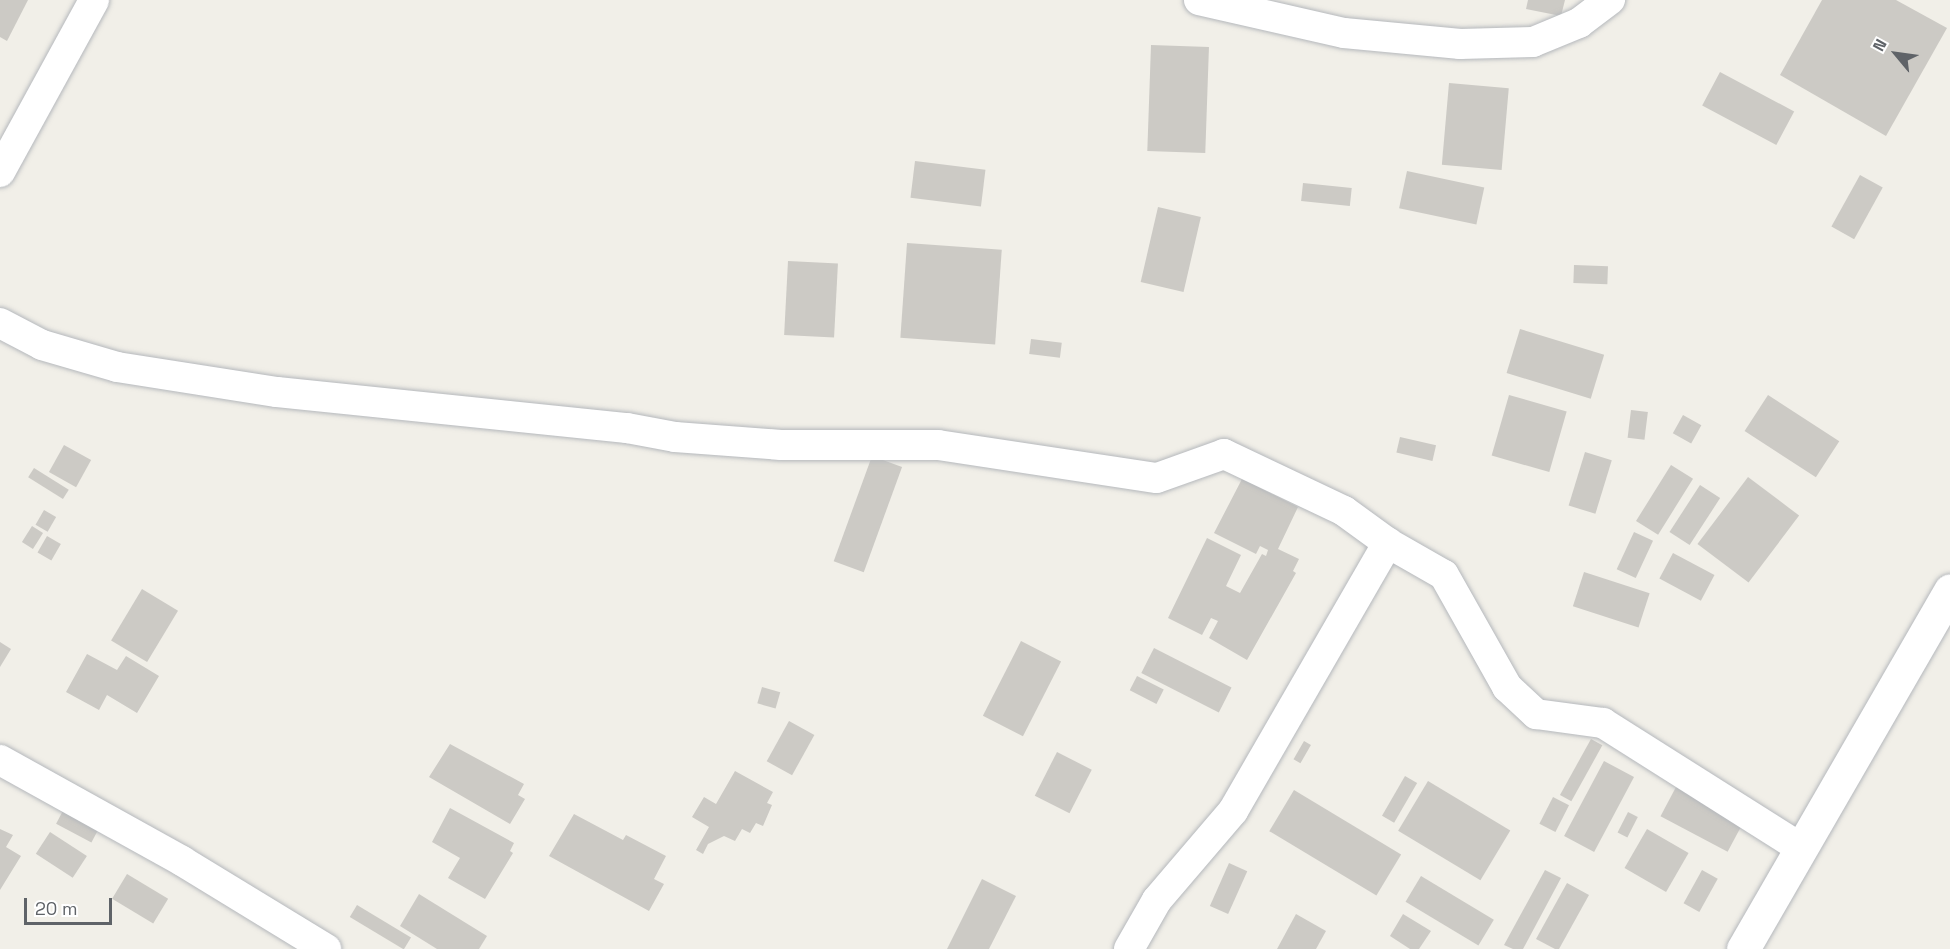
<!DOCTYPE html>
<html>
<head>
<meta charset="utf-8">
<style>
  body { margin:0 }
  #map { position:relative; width:1950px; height:949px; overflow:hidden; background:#f1efe8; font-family:"Space Grotesk",sans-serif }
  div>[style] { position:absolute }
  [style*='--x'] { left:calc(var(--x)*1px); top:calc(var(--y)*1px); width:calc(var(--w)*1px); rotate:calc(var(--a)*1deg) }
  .building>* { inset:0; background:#cccac5; transform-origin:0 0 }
  .roads { filter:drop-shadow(0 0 2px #b5b8bc) drop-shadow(0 0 2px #b5b8bc) }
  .street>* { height:30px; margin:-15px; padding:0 15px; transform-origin:15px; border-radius:15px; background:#fff }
  .secondary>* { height:33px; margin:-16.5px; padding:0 16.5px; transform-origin:16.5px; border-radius:16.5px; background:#fff }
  span { translate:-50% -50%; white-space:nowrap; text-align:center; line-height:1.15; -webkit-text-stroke:4.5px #fff; paint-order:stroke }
  .north { position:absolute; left:1866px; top:24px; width:60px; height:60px; -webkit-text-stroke:4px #fff; paint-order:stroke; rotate:299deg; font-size:16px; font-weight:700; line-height:24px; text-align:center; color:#5f6368 }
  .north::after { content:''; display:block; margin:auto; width:21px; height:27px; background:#5f6368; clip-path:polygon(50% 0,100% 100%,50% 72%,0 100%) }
  .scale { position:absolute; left:24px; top:898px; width:88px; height:27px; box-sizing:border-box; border:3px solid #5f6368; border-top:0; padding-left:8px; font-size:18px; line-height:21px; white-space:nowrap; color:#5f6368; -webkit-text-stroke:4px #fff; paint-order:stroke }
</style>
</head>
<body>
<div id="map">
  <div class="building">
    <div style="clip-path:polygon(0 0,28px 0,7px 41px,0 37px)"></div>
    <div style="clip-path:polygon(1528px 0,1565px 0,1561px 16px,1526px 9px)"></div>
    <div style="clip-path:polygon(1822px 0,1896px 0,1947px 28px,1886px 136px,1780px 75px)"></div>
    <div style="left:1151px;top:45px;width:58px;height:106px;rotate:2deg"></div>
    <div style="left:1720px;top:72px;width:84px;height:38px;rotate:28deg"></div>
    <div style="left:1449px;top:83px;width:60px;height:82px;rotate:5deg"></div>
    <div style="left:915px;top:161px;width:71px;height:37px;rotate:7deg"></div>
    <div style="left:1407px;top:171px;width:79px;height:38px;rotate:12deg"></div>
    <div style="left:1860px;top:175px;width:26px;height:59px;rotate:29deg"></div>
    <div style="left:1303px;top:183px;width:49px;height:18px;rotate:6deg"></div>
    <div style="left:1158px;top:207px;width:44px;height:77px;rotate:13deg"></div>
    <div style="left:907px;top:243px;width:95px;height:95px;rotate:4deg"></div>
    <div style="left:788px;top:261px;width:50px;height:74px;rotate:3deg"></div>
    <div style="left:1574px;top:265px;width:34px;height:18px;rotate:2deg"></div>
    <div style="left:1520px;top:329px;width:88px;height:46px;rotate:17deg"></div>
    <div style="left:1031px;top:339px;width:31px;height:15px;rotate:7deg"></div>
    <div style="left:1509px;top:395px;width:60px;height:63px;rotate:16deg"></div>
    <div style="left:1768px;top:395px;width:85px;height:43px;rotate:33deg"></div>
    <div style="left:1631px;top:410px;width:17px;height:28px;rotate:7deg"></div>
    <div style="left:1683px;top:415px;width:21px;height:21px;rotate:29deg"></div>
    <div style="left:1400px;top:437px;width:37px;height:16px;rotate:13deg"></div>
    <div style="left:64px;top:445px;width:31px;height:31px;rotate:29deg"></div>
    <div style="left:1585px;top:452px;width:28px;height:56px;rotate:17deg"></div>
    <div style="left:872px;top:456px;width:32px;height:112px;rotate:20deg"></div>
    <div style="left:1671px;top:465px;width:26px;height:66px;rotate:32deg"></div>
    <div style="left:34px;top:468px;width:41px;height:11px;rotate:32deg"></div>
    <div style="left:1748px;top:477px;width:64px;height:84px;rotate:37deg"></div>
    <div style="clip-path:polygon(1242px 479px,1298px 507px,1278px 549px,1299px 559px,1293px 571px,1296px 573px,1247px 660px,1209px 638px,1218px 621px,1211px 618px,1202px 635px,1168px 618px,1207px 538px,1241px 555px,1226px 586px,1240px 593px,1262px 554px,1266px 556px,1268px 550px,1260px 546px,1256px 554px,1214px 533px)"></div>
    <div style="left:1700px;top:485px;width:24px;height:56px;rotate:33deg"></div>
    <div style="left:44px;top:510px;width:14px;height:17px;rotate:30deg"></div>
    <div style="left:32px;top:526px;width:13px;height:19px;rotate:32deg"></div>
    <div style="left:1634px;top:532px;width:21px;height:41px;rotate:25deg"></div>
    <div style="left:47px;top:536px;width:16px;height:19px;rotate:30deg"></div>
    <div style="left:1673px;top:553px;width:47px;height:29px;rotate:28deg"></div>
    <div style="left:1584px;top:572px;width:69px;height:36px;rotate:18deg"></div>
    <div style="left:142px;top:589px;width:42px;height:60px;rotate:31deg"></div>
    <div style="left:1021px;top:641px;width:45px;height:84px;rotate:27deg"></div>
    <div style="clip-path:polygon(0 642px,11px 649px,0 667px)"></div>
    <div style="left:1154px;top:648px;width:87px;height:28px;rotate:27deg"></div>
    <div style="clip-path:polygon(87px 654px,117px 670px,126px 656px,159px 676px,137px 713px,107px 695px,99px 710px,66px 692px)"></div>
    <div style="left:1137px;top:676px;width:30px;height:16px;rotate:27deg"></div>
    <div style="left:762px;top:687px;width:19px;height:17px;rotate:16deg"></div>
    <div style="left:789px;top:721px;width:29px;height:46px;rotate:29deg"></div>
    <div style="left:1591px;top:739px;width:13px;height:64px;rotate:29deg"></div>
    <div style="left:1304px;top:741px;width:8px;height:21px;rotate:30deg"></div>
    <div style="clip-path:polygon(450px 744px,524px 784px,518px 795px,525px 799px,510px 824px,429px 777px)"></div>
    <div style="left:1057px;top:752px;width:39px;height:49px;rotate:27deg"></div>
    <div style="left:1604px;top:761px;width:34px;height:85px;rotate:28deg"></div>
    <div style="clip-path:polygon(735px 771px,773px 792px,767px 803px,772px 805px,763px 826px,756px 823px,750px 833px,742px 829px,735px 841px,724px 836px,708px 844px,703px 854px,696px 850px,709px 827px,692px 817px,704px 797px,716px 804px)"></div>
    <div style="left:1405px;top:776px;width:14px;height:46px;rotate:30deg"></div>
    <div style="left:1428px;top:781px;width:96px;height:58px;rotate:31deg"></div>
    <div style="left:1676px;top:787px;width:76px;height:33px;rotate:28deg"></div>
    <div style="left:1294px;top:790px;width:125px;height:48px;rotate:31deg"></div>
    <div style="left:1553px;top:797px;width:18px;height:30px;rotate:27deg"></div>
    <div style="left:65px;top:807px;width:40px;height:19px;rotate:28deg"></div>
    <div style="clip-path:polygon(450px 808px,514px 843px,510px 851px,513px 853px,485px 899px,448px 878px,460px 858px,432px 842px)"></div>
    <div style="left:1628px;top:812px;width:11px;height:23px;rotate:27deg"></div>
    <div style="clip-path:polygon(574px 814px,623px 840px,626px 835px,666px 856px,654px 879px,664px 884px,649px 911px,549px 856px)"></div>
    <div style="clip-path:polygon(0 829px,13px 835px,6px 847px,21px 856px,0 890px)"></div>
    <div style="left:1647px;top:829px;width:48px;height:45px;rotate:30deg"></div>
    <div style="left:50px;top:832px;width:44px;height:26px;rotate:33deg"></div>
    <div style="left:1229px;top:863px;width:20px;height:47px;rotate:24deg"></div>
    <div style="clip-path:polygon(1545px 870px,1561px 878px,1523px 949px,1513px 949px,1504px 945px)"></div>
    <div style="left:1702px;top:870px;width:18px;height:38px;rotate:29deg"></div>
    <div style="left:127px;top:874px;width:48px;height:29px;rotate:31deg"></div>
    <div style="left:1421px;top:876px;width:85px;height:30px;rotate:31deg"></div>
    <div style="clip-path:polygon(982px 879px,1016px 896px,989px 949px,947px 949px)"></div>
    <div style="clip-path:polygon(1567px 883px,1589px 895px,1559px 949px,1555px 949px,1536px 939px)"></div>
    <div style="clip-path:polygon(419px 894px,487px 936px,479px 949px,437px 949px,400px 926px)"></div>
    <div style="left:357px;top:905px;width:63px;height:14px;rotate:31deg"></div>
    <div style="clip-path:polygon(1296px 914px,1326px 931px,1316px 949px,1277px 949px)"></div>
    <div style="clip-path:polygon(1403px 914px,1431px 931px,1419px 949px,1410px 949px,1390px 936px)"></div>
  </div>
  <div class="roads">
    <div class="street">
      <div style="--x:1199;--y:0;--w:149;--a:12.8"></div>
      <div style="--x:1344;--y:33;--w:117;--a:5.4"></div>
      <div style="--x:1460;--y:44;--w:73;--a:-1.6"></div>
      <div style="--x:1533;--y:42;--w:50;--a:-22.4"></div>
      <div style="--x:1579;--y:23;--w:39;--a:-37"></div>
      <div style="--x:0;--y:172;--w:196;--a:-61.3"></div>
      <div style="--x:0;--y:323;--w:47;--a:27.6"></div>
      <div style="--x:42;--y:345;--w:78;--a:16.3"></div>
      <div style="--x:117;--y:367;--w:162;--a:8.9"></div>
      <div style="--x:277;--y:392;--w:352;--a:5.9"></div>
      <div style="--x:627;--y:428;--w:49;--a:10.6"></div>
      <div style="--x:675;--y:437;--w:106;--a:4.3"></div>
      <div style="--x:781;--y:445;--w:157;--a:0"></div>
      <div style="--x:938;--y:445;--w:221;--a:8.6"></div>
      <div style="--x:1157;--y:478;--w:71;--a:-19.7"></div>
      <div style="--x:1224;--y:454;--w:133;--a:25.4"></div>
      <div style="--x:1344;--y:511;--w:54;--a:36"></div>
      <div style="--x:1388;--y:543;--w:64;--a:29.7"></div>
      <div style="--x:1444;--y:575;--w:129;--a:60.6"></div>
      <div style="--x:1507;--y:687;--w:40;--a:43"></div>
      <div style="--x:1536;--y:714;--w:68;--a:7.7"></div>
      <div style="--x:1603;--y:723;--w:232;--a:32.3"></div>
      <div style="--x:0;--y:760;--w:208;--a:29"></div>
      <div style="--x:182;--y:861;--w:169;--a:31.4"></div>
      <div style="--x:1129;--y:949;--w:56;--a:-60.3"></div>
      <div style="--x:1157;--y:900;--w:117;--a:-49.5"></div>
      <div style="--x:1233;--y:811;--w:310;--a:-60"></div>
    </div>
    <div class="secondary">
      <div style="--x:1743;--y:949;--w:414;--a:-60"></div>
    </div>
  </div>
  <div class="north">N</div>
  <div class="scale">20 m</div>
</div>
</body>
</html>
